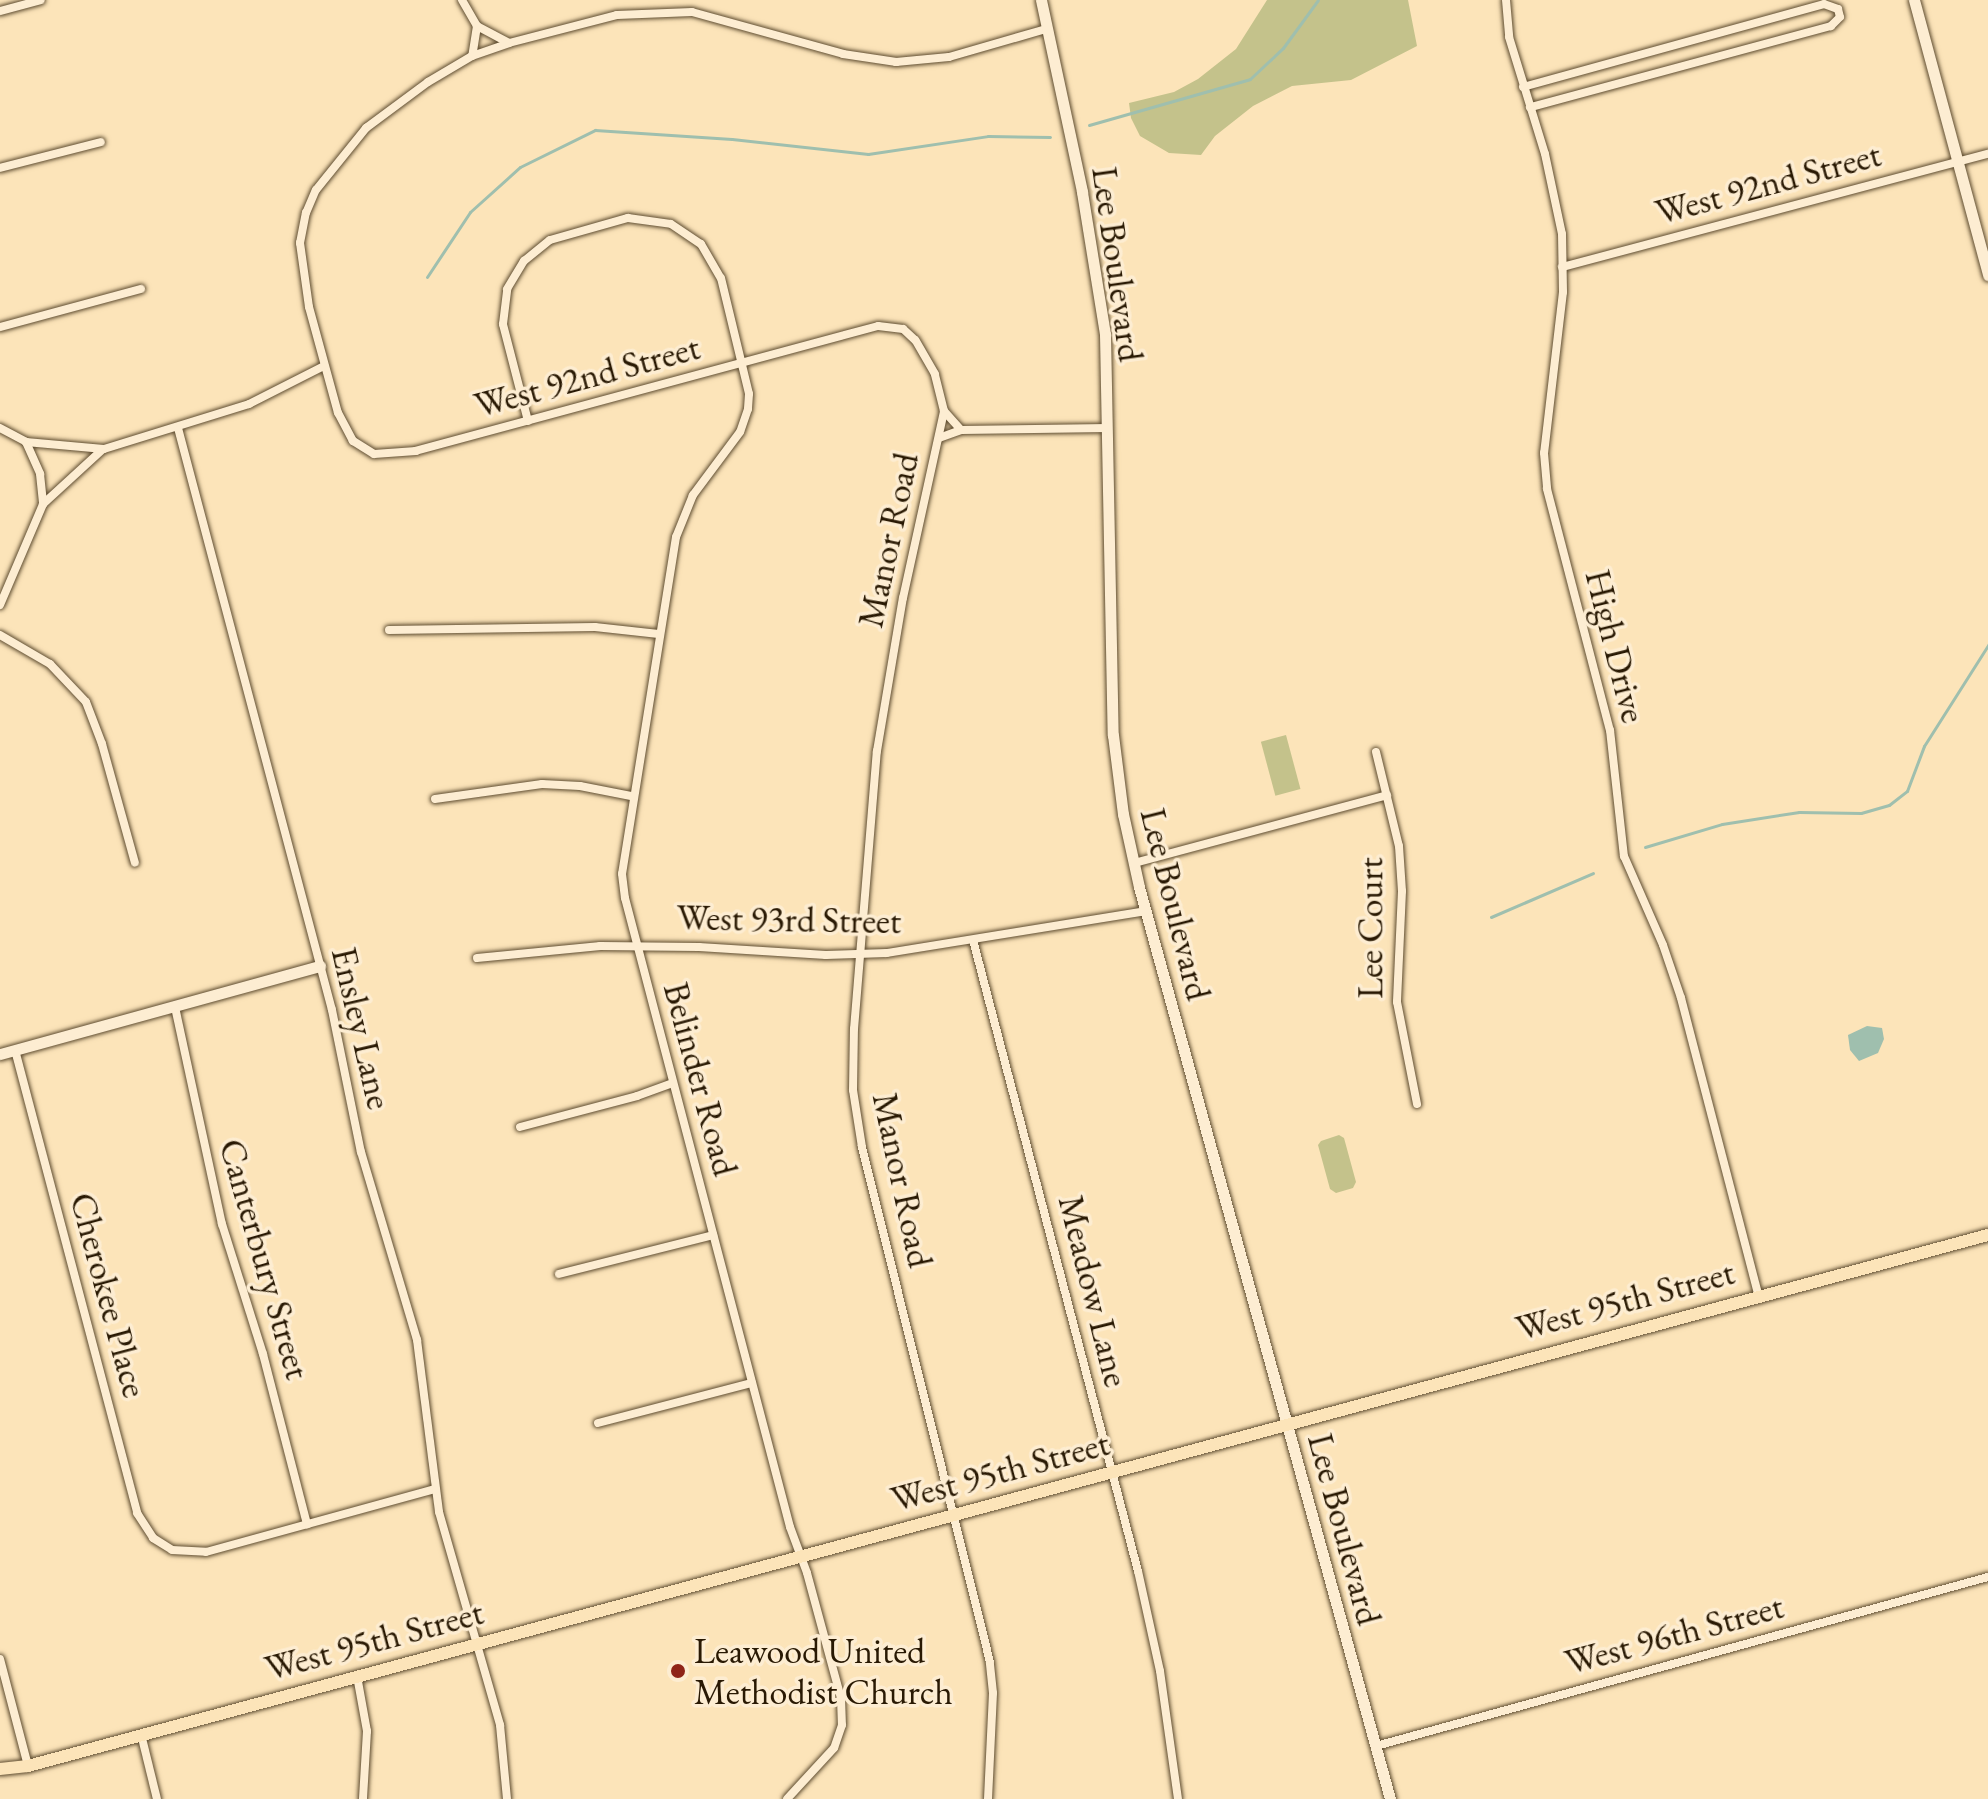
<!DOCTYPE html>
<html>
<head>
<meta charset="utf-8">
<style>
  body { margin:0 }
  #map { position:relative; width:1988px; height:1799px; overflow:hidden; background:#fce4b9; font-family:"EB Garamond",serif }
  div>[style] { position:absolute }
  [style*='--x'] { left:calc(var(--x)*1px); top:calc(var(--y)*1px); width:calc(var(--w)*1px); rotate:calc(var(--a)*1deg) }
  .green>* { inset:0; background:#c4c28b; transform-origin:0 0 }
  .water>* { inset:0; background:#9fbfae }
  .stream>* { height:3px; margin:-1.5px; padding:0 1.5px; transform-origin:1.5px; border-radius:1.5px; background:#9fbfae }
  .roads { filter:drop-shadow(0 0 2px #5e4c30) drop-shadow(0 0 2px #5e4c30) }
  .street>* { height:8px; margin:-4px; padding:0 4px; transform-origin:4px; border-radius:4px; background:#fdedd2 }
  .secondary>* { height:11px; margin:-5.5px; padding:0 5.5px; transform-origin:5.5px; border-radius:5.5px; background:#fdedd2 }
  .primary>* { height:12px; margin:-6px; padding:0 6px; transform-origin:6px; border-radius:6px; background:#fce4b9 }
  .dots>* { width:22px; height:22px; translate:-50% -50%; box-sizing:border-box; border:4px solid #fdedd2; border-radius:50% }
  span { translate:-50% -50%; white-space:nowrap; text-align:center; line-height:1.15; -webkit-text-stroke:7px #fdedd2; paint-order:stroke }
  .street-label { font-size:36px; color:#291903 }
  .poi-label { font-size:36px; color:#291903 }
  .left { translate:0 -50%; text-align:left }
</style>
</head>
<body>
<div id="map">
  <div class="green">
    <div style="clip-path:polygon(1267px 0,1408px 0,1417px 46px,1351px 80px,1292px 86px,1253px 106px,1215px 136px,1201px 155px,1169px 153px,1140px 136px,1131px 118px,1129px 103px,1174px 92px,1198px 79px,1236px 49px)"></div>
    <div style="left:1286px;top:735px;width:56px;height:26px;rotate:75deg"></div>
    <div style="clip-path:polygon(1339px 1135px,1344px 1138px,1356px 1182px,1353px 1188px,1336px 1193px,1330px 1189px,1318px 1145px,1321px 1141px)"></div>
  </div>
  <div class="water">
    <div style="clip-path:polygon(1867px 1026px,1882px 1028px,1884px 1039px,1878px 1053px,1859px 1061px,1850px 1050px,1848px 1035px)"></div>
  </div>
  <div class="stream">
    <div style="--x:1089;--y:125;--w:167;--a:-15.9"></div>
    <div style="--x:1250;--y:79;--w:45;--a:-43.2"></div>
    <div style="--x:1283;--y:48;--w:59;--a:-53.9"></div>
    <div style="--x:427;--y:277;--w:78;--a:-56.5"></div>
    <div style="--x:470;--y:212;--w:67;--a:-42"></div>
    <div style="--x:520;--y:167;--w:84;--a:-26.3"></div>
    <div style="--x:595;--y:130;--w:137;--a:3.8"></div>
    <div style="--x:732;--y:139;--w:137;--a:6.3"></div>
    <div style="--x:868;--y:154;--w:121;--a:-8.5"></div>
    <div style="--x:988;--y:136;--w:62;--a:0.9"></div>
    <div style="--x:1645;--y:847;--w:80;--a:-16.6"></div>
    <div style="--x:1722;--y:824;--w:78;--a:-8.9"></div>
    <div style="--x:1799;--y:812;--w:62;--a:0.9"></div>
    <div style="--x:1861;--y:813;--w:29;--a:-16"></div>
    <div style="--x:1889;--y:805;--w:23;--a:-38"></div>
    <div style="--x:1907;--y:791;--w:48;--a:-69.3"></div>
    <div style="--x:1924;--y:746;--w:120;--a:-57.6"></div>
    <div style="--x:1491;--y:917;--w:111;--a:-23.3"></div>
  </div>
  <div class="roads">
    <div class="street">
      <div style="--x:462;--y:0;--w:30;--a:60"></div>
      <div style="--x:477;--y:26;--w:30;--a:99"></div>
      <div style="--x:1506;--y:0;--w:37;--a:85"></div>
      <div style="--x:1509;--y:37;--w:122;--a:72.9"></div>
      <div style="--x:1545;--y:154;--w:82;--a:78"></div>
      <div style="--x:1562;--y:234;--w:58;--a:89"></div>
      <div style="--x:1563;--y:292;--w:162;--a:96.7"></div>
      <div style="--x:1544;--y:453;--w:36;--a:85"></div>
      <div style="--x:1547;--y:489;--w:249;--a:75.4"></div>
      <div style="--x:1610;--y:730;--w:127;--a:83.7"></div>
      <div style="--x:1624;--y:856;--w:97;--a:66.3"></div>
      <div style="--x:1663;--y:945;--w:56;--a:71.2"></div>
      <div style="--x:1681;--y:998;--w:306;--a:75.4"></div>
      <div style="--x:0;--y:11;--w:42;--a:-15"></div>
      <div style="--x:477;--y:26;--w:36;--a:28"></div>
      <div style="--x:1523;--y:87;--w:312;--a:-15.4"></div>
      <div style="--x:1824;--y:4;--w:15;--a:20"></div>
      <div style="--x:1838;--y:9;--w:8;--a:76"></div>
      <div style="--x:1840;--y:17;--w:13;--a:135"></div>
      <div style="--x:1831;--y:26;--w:312;--a:164.9"></div>
      <div style="--x:0;--y:168;--w:104;--a:-14.4"></div>
      <div style="--x:1562;--y:267;--w:441;--a:-14.9"></div>
      <div style="--x:0;--y:327;--w:146;--a:-15.1"></div>
      <div style="--x:944;--y:411;--w:25;--a:48"></div>
      <div style="--x:528;--y:421;--w:100;--a:-104.5"></div>
      <div style="--x:503;--y:324;--w:35;--a:-83"></div>
      <div style="--x:507;--y:289;--w:33;--a:-59"></div>
      <div style="--x:524;--y:261;--w:33;--a:-39"></div>
      <div style="--x:550;--y:240;--w:81;--a:-15.8"></div>
      <div style="--x:628;--y:218;--w:43;--a:7.9"></div>
      <div style="--x:671;--y:224;--w:36;--a:34"></div>
      <div style="--x:701;--y:244;--w:39;--a:60"></div>
      <div style="--x:721;--y:278;--w:119;--a:76.4"></div>
      <div style="--x:749;--y:394;--w:15;--a:94"></div>
      <div style="--x:748;--y:409;--w:24;--a:109"></div>
      <div style="--x:740;--y:432;--w:79;--a:126.7"></div>
      <div style="--x:693;--y:495;--w:45;--a:112"></div>
      <div style="--x:676;--y:537;--w:341;--a:99.1"></div>
      <div style="--x:622;--y:874;--w:24;--a:83"></div>
      <div style="--x:625;--y:898;--w:650;--a:75.3"></div>
      <div style="--x:790;--y:1527;--w:49;--a:69.7"></div>
      <div style="--x:807;--y:1573;--w:130;--a:74.8"></div>
      <div style="--x:841;--y:1698;--w:27;--a:88"></div>
      <div style="--x:842;--y:1725;--w:24;--a:109"></div>
      <div style="--x:834;--y:1748;--w:69;--a:132.7"></div>
      <div style="--x:0;--y:428;--w:30;--a:28"></div>
      <div style="--x:26;--y:442;--w:78;--a:5.1"></div>
      <div style="--x:104;--y:449;--w:152;--a:-17.2"></div>
      <div style="--x:249;--y:404;--w:84;--a:-26.9"></div>
      <div style="--x:178;--y:428;--w:602;--a:75.18"></div>
      <div style="--x:332;--y:1010;--w:145;--a:78.5"></div>
      <div style="--x:361;--y:1152;--w:196;--a:73.4"></div>
      <div style="--x:417;--y:1340;--w:173;--a:82.7"></div>
      <div style="--x:439;--y:1512;--w:222;--a:74"></div>
      <div style="--x:500;--y:1725;--w:74;--a:84.6"></div>
      <div style="--x:939;--y:438;--w:23;--a:-20"></div>
      <div style="--x:961;--y:430;--w:147;--a:-0.8"></div>
      <div style="--x:26;--y:442;--w:35;--a:66"></div>
      <div style="--x:40;--y:474;--w:30;--a:84"></div>
      <div style="--x:0;--y:605;--w:110;--a:-66.9"></div>
      <div style="--x:43;--y:504;--w:81;--a:-42.5"></div>
      <div style="--x:389;--y:630;--w:206;--a:-0.8"></div>
      <div style="--x:595;--y:627;--w:64;--a:6.2"></div>
      <div style="--x:0;--y:635;--w:58;--a:30.1"></div>
      <div style="--x:50;--y:664;--w:52;--a:46.5"></div>
      <div style="--x:86;--y:702;--w:45;--a:69.1"></div>
      <div style="--x:102;--y:744;--w:123;--a:74.5"></div>
      <div style="--x:1376;--y:752;--w:97;--a:76.3"></div>
      <div style="--x:1399;--y:846;--w:45;--a:86.2"></div>
      <div style="--x:1402;--y:891;--w:111;--a:92.6"></div>
      <div style="--x:1397;--y:1002;--w:104;--a:78.9"></div>
      <div style="--x:435;--y:799;--w:108;--a:-8"></div>
      <div style="--x:542;--y:784;--w:38;--a:3"></div>
      <div style="--x:580;--y:786;--w:52;--a:11.1"></div>
      <div style="--x:1134;--y:863;--w:262;--a:-15"></div>
      <div style="--x:973;--y:940;--w:652;--a:75.35"></div>
      <div style="--x:1138;--y:1571;--w:102;--a:77.6"></div>
      <div style="--x:1160;--y:1671;--w:129;--a:82"></div>
      <div style="--x:477;--y:958;--w:124;--a:-5.6"></div>
      <div style="--x:600;--y:946;--w:99;--a:0.6"></div>
      <div style="--x:699;--y:947;--w:127;--a:3.6"></div>
      <div style="--x:826;--y:955;--w:61;--a:-1.9"></div>
      <div style="--x:887;--y:953;--w:262;--a:-9.2"></div>
      <div style="--x:175;--y:1007;--w:222;--a:77.8"></div>
      <div style="--x:222;--y:1224;--w:136;--a:72.5"></div>
      <div style="--x:263;--y:1354;--w:176;--a:75.5"></div>
      <div style="--x:15;--y:1050;--w:479;--a:75.2"></div>
      <div style="--x:137;--y:1513;--w:30;--a:57"></div>
      <div style="--x:153;--y:1538;--w:22;--a:32"></div>
      <div style="--x:172;--y:1550;--w:34;--a:3"></div>
      <div style="--x:206;--y:1552;--w:238;--a:-15.4"></div>
      <div style="--x:520;--y:1127;--w:121;--a:-14.8"></div>
      <div style="--x:637;--y:1096;--w:38;--a:-20"></div>
      <div style="--x:559;--y:1274;--w:159;--a:-14.2"></div>
      <div style="--x:598;--y:1423;--w:159;--a:-14.6"></div>
      <div style="--x:0;--y:1659;--w:111;--a:75.3"></div>
      <div style="--x:357;--y:1676;--w:56;--a:79.7"></div>
      <div style="--x:367;--y:1731;--w:68;--a:93.4"></div>
      <div style="--x:141;--y:1734;--w:67;--a:76.2"></div>
      <div style="--x:1376;--y:1746;--w:635;--a:-15.44"></div>
      <div style="--x:988;--y:1799;--w:106;--a:-87.3"></div>
      <div style="--x:993;--y:1693;--w:31;--a:-96"></div>
      <div style="--x:990;--y:1662;--w:531;--a:-103.96"></div>
      <div style="--x:862;--y:1147;--w:58;--a:-99"></div>
      <div style="--x:853;--y:1090;--w:61;--a:-89.1"></div>
      <div style="--x:854;--y:1029;--w:279;--a:-85.3"></div>
      <div style="--x:877;--y:751;--w:155;--a:-80.4"></div>
      <div style="--x:903;--y:598;--w:191;--a:-77.6"></div>
      <div style="--x:944;--y:411;--w:38;--a:-104"></div>
      <div style="--x:935;--y:374;--w:39;--a:-120"></div>
      <div style="--x:915;--y:340;--w:16;--a:-137"></div>
      <div style="--x:903;--y:329;--w:25;--a:-173"></div>
      <div style="--x:878;--y:326;--w:479;--a:164.9"></div>
      <div style="--x:416;--y:451;--w:42;--a:175.9"></div>
      <div style="--x:374;--y:454;--w:25;--a:-148"></div>
      <div style="--x:353;--y:441;--w:32;--a:-118"></div>
      <div style="--x:338;--y:413;--w:110;--a:-105.3"></div>
      <div style="--x:309;--y:307;--w:65;--a:-98"></div>
      <div style="--x:300;--y:243;--w:31;--a:-79"></div>
      <div style="--x:306;--y:213;--w:25;--a:-67"></div>
      <div style="--x:316;--y:190;--w:80;--a:-51.1"></div>
      <div style="--x:366;--y:128;--w:77;--a:-36.6"></div>
      <div style="--x:428;--y:82;--w:51;--a:-30.6"></div>
      <div style="--x:472;--y:56;--w:39;--a:-19"></div>
      <div style="--x:509;--y:43;--w:112;--a:-14.5"></div>
      <div style="--x:617;--y:15;--w:75;--a:-2.3"></div>
      <div style="--x:692;--y:12;--w:157;--a:15.5"></div>
      <div style="--x:843;--y:54;--w:54;--a:8.6"></div>
      <div style="--x:896;--y:62;--w:53;--a:-5.4"></div>
      <div style="--x:949;--y:57;--w:101;--a:-16.1"></div>
    </div>
    <div class="secondary">
      <div style="--x:1041;--y:0;--w:196;--a:77.9"></div>
      <div style="--x:1082;--y:192;--w:144;--a:80.8"></div>
      <div style="--x:1105;--y:334;--w:401;--a:88.9"></div>
      <div style="--x:1113;--y:735;--w:80;--a:82.8"></div>
      <div style="--x:1123;--y:814;--w:75;--a:77.6"></div>
      <div style="--x:1139;--y:887;--w:946;--a:74.61"></div>
      <div style="--x:1914;--y:0;--w:285;--a:74.9"></div>
      <div style="--x:0;--y:1054;--w:332;--a:-15.4"></div>
    </div>
    <div class="primary">
      <div style="--x:0;--y:1769;--w:28;--a:-6"></div>
      <div style="--x:28;--y:1766;--w:2031;--a:-15.16"></div>
    </div>
  </div>
  <div class="dots">
    <div style="left:678px;top:1671px;background:#8f2418"></div>
  </div>
  <div class="street-label">
    <span style="left:1768px;top:183px;rotate:-15deg">West 92nd Street</span>
    <span style="left:1118px;top:264px;rotate:82deg">Lee Boulevard</span>
    <span style="left:587px;top:376px;rotate:-15deg">West 92nd Street</span>
    <span style="left:888px;top:540px;rotate:-78deg">Manor Road</span>
    <span style="left:1616px;top:646px;rotate:76deg">High Drive</span>
    <span style="left:1176px;top:904px;rotate:76deg">Lee Boulevard</span>
    <span style="left:789px;top:919px;rotate:1deg">West 93rd Street</span>
    <span style="left:1370px;top:928px;rotate:-90deg">Lee Court</span>
    <span style="left:362px;top:1028px;rotate:77deg">Ensley Lane</span>
    <span style="left:701px;top:1079px;rotate:75deg">Belinder Road</span>
    <span style="left:903px;top:1180px;rotate:78deg">Manor Road</span>
    <span style="left:265px;top:1259px;rotate:74deg">Canterbury Street</span>
    <span style="left:1094px;top:1291px;rotate:76deg">Meadow Lane</span>
    <span style="left:109px;top:1295px;rotate:75deg">Cherokee Place</span>
    <span style="left:1625px;top:1300px;rotate:-15deg">West 95th Street</span>
    <span style="left:1000px;top:1471px;rotate:-15deg">West 95th Street</span>
    <span style="left:1345px;top:1529px;rotate:75deg">Lee Boulevard</span>
    <span style="left:1674px;top:1634px;rotate:-15deg">West 96th Street</span>
    <span style="left:374px;top:1640px;rotate:-15deg">West 95th Street</span>
  </div>
  <div class="poi-label">
    <span class="left" style="left:694px;top:1671px">Leawood United<br>Methodist Church</span>
  </div>
</div>
</body>
</html>
